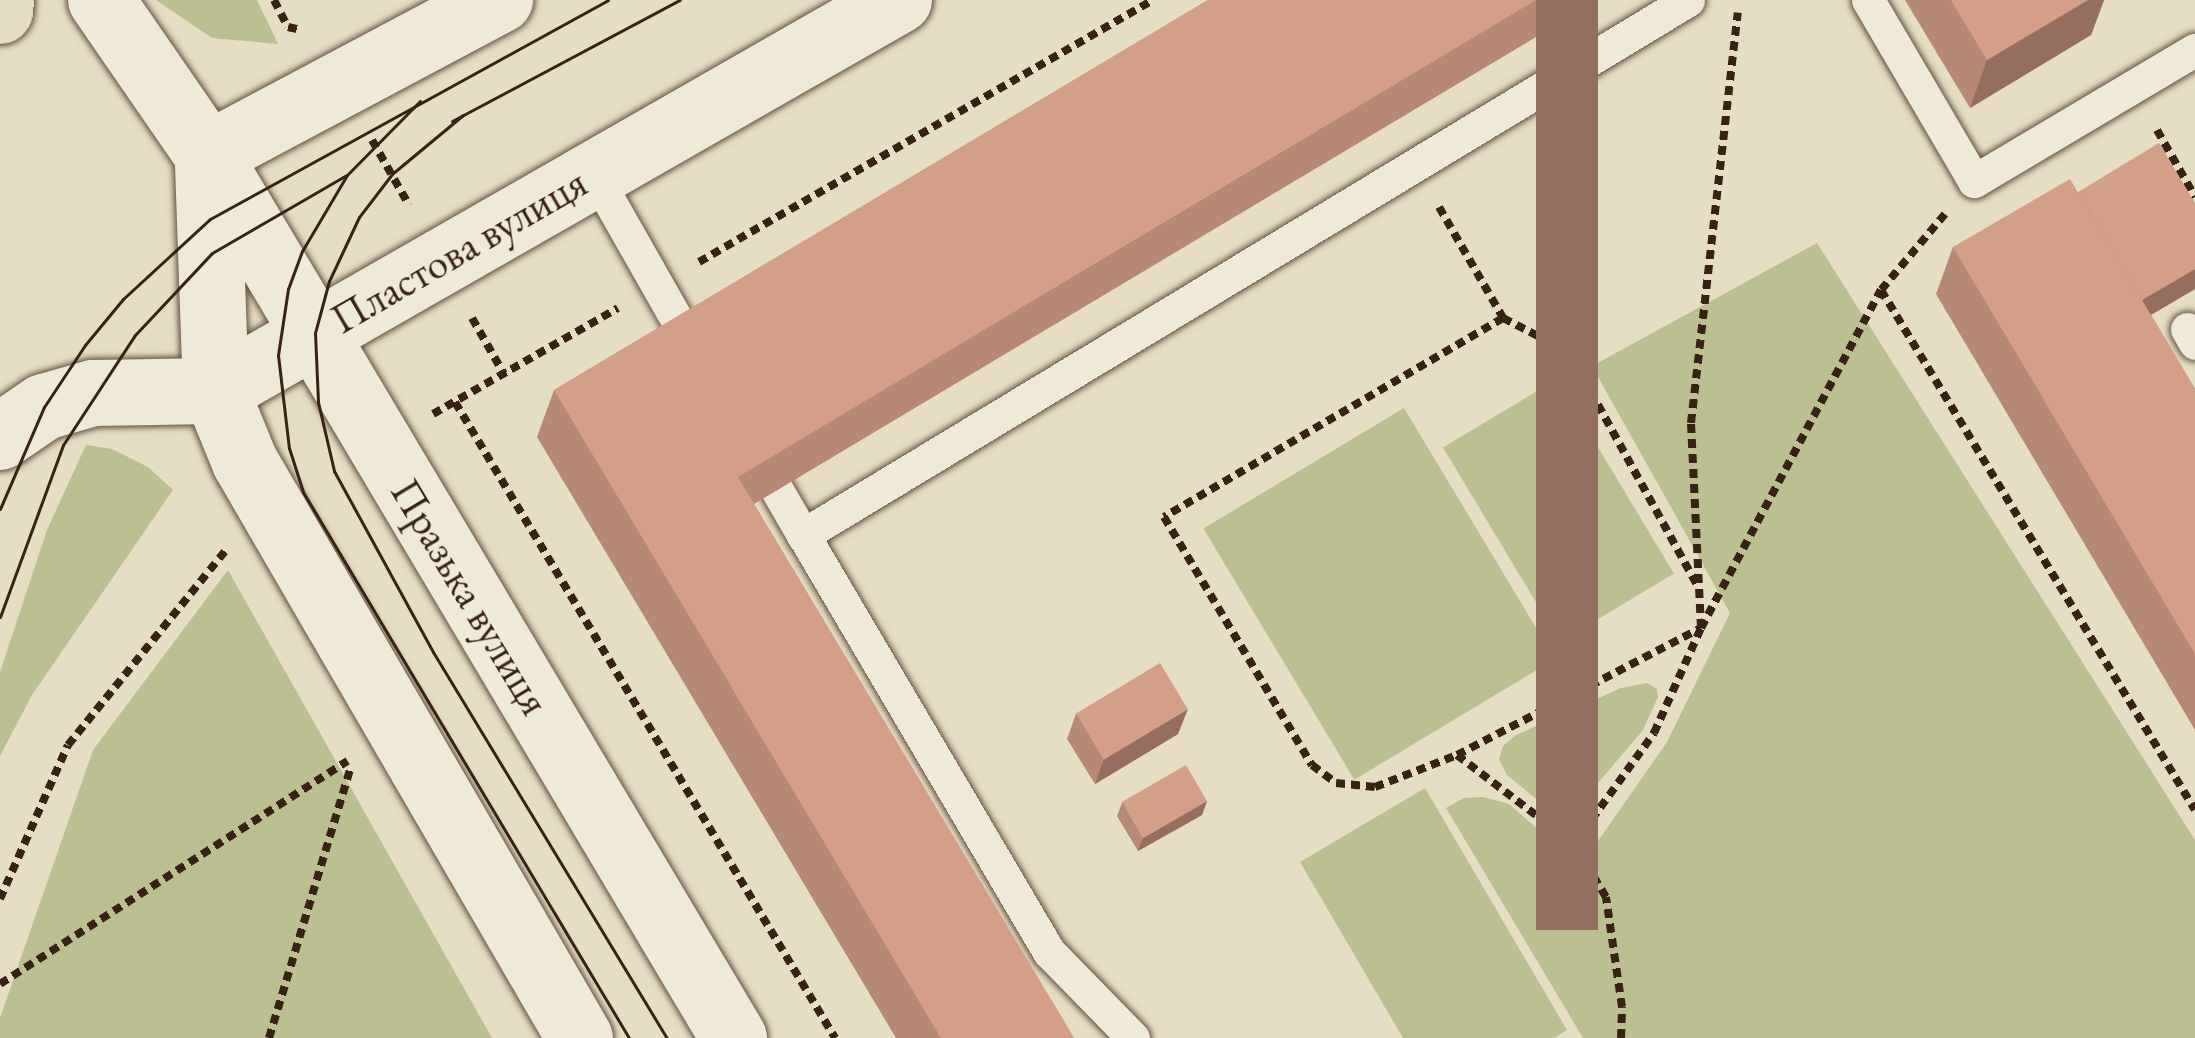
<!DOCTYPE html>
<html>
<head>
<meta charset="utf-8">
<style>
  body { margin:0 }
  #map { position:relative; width:2195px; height:1038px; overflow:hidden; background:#e6dec3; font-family:"EB Garamond",serif }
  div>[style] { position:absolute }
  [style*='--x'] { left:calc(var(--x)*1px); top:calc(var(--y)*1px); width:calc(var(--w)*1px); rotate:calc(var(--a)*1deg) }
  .green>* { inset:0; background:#bcbf8f; transform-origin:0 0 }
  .path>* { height:8px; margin-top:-4px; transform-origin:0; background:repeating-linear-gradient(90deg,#382214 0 9px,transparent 0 15px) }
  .roads { filter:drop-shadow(0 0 3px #645140) drop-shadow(0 0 3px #645140) }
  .service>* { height:33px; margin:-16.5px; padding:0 16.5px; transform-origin:16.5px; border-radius:16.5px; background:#efead8 }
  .minor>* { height:66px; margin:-33px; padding:0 33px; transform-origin:33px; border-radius:33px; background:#efead8 }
  .tertiary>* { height:66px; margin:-33px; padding:0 33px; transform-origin:33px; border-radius:33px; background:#efead8 }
  .primary>* { height:66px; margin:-33px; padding:0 33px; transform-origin:33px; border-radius:33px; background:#e6dec3 }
  .tram>* { height:3px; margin:-1.5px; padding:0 1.5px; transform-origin:1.5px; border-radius:1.5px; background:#382214 }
  .wall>* { inset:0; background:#b58974 }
  .shaded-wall>* { inset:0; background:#946f5e; transform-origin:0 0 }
  .building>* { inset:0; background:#d39f87; transform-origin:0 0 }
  span { translate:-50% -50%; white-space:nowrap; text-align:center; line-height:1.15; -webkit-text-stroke:9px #efead8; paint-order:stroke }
  .street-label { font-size:42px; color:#382214 }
</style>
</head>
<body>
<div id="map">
  <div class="green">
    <div style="clip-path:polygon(156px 0,257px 0,278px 44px,212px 38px)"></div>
    <div style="clip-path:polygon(1817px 243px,2195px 840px,2195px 1038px,1583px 1038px,1446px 808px,1464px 798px,1483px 797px,1509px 804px,1562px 850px,1598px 841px,1667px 742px,1730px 613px,1592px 366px)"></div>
    <div style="left:1557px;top:379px;width:227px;height:133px;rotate:59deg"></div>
    <div style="left:1404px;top:408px;width:293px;height:234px;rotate:59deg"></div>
    <div style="clip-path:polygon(86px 445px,112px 449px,148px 467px,173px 490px,32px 695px,0 756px,0 672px,47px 530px)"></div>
    <div style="clip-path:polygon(228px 570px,492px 1038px,0 1038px,0 1018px,93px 750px)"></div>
    <div style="clip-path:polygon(1647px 683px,1657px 689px,1658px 697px,1643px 730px,1581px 803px,1561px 812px,1546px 807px,1507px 775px,1499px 759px,1503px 746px,1516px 735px,1621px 688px)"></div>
    <div style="clip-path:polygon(1425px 788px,1567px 1030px,1554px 1038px,1403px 1038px,1300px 862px)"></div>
  </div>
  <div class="path">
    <div style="--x:274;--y:0;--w:30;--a:63"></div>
    <div style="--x:288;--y:27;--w:13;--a:13"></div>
    <div style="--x:2157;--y:130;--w:77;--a:60.4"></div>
    <div style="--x:372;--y:140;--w:75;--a:60.4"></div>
    <div style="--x:1439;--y:207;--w:128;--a:60"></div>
    <div style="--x:1503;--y:318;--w:74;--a:27.3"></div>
    <div style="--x:1569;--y:352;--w:268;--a:61.2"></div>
    <div style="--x:1945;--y:214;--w:99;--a:130.1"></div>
    <div style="--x:1881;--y:290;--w:607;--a:58.87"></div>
    <div style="--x:699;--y:262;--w:524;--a:-29.99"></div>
    <div style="--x:472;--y:318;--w:64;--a:60.3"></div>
    <div style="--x:1503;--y:318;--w:393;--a:149.6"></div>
    <div style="--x:1164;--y:517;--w:289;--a:59.2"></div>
    <div style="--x:1312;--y:765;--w:30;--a:37"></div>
    <div style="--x:1336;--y:783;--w:39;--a:6"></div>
    <div style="--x:1375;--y:787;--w:88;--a:-21.3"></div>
    <div style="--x:1457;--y:755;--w:275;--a:-27.5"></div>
    <div style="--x:1701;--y:628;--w:205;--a:-92.8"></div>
    <div style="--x:1691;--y:423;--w:413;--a:-83.5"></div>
    <div style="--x:455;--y:402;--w:741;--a:59.14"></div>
    <div style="--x:433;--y:414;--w:213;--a:-29.8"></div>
    <div style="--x:1457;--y:755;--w:147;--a:37.3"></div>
    <div style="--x:0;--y:899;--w:168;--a:-66.2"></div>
    <div style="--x:68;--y:745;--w:251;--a:-51"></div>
    <div style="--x:0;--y:984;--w:413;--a:-32.7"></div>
    <div style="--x:269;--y:1038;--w:280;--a:-73.2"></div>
    <div style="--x:1621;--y:1038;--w:31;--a:-88"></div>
    <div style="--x:1622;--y:1007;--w:111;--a:-98.3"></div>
    <div style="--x:1606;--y:897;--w:62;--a:-121.1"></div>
    <div style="--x:1574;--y:844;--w:137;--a:-54.2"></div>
    <div style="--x:1654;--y:733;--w:115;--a:-65.9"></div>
    <div style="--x:1701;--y:628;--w:383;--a:-62"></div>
  </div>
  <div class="roads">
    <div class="service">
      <div style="--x:1868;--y:0;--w:210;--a:59.6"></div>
      <div style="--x:1974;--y:181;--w:257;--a:-30.7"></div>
      <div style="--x:594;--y:174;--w:197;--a:60.4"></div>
      <div style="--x:2187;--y:329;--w:16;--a:60"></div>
      <div style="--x:777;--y:490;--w:52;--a:60"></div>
      <div style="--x:1133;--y:1038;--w:120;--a:-134.3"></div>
      <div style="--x:1049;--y:952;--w:484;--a:-120.5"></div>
      <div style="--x:803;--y:535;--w:1034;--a:-31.15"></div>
    </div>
    <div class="minor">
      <div style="--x:208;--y:155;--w:331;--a:-28"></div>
      <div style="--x:0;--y:437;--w:53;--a:-34.3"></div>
      <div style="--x:44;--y:407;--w:51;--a:-15.9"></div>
      <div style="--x:93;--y:393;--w:123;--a:-0.9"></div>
      <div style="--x:216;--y:391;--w:787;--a:-29.79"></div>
    </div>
    <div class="tertiary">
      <div style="--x:101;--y:0;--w:188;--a:55.4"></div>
      <div style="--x:208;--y:155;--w:1028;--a:59.22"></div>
      <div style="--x:208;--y:165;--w:226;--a:88"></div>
      <div style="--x:216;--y:391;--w:77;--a:67.8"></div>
      <div style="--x:245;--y:462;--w:666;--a:59.82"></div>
    </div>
    <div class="primary">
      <div style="--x:0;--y:11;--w:11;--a:-85"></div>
    </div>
  </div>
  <div class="tram">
    <div style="--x:420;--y:101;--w:104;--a:134.6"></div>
    <div style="--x:347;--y:175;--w:88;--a:120.6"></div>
    <div style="--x:302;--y:251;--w:40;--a:110.2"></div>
    <div style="--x:288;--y:289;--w:67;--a:98.6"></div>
    <div style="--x:278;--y:355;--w:94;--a:83.3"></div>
    <div style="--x:289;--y:448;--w:46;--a:72.3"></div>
    <div style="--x:303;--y:492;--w:636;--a:59.16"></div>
    <div style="--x:463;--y:115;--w:92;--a:140.3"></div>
    <div style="--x:392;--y:174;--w:54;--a:127.5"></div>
    <div style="--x:359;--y:217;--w:71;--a:115.1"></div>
    <div style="--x:329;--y:281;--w:54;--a:105.1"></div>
    <div style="--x:315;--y:333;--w:69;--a:87.5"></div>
    <div style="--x:318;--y:402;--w:71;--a:76.9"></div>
    <div style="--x:334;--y:471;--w:206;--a:61.3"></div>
    <div style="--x:433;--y:652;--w:451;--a:58.8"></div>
    <div style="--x:452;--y:121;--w:258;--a:-28"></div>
    <div style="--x:0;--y:509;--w:111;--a:-66.7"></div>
    <div style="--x:44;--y:407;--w:74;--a:-56.5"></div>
    <div style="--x:85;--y:345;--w:60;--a:-50.4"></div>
    <div style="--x:123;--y:299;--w:118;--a:-42.6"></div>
    <div style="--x:210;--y:219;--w:454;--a:-28.8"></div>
    <div style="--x:0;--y:617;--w:183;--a:-69.9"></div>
    <div style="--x:63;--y:445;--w:131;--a:-56.8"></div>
    <div style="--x:135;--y:335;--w:112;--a:-46.8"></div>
    <div style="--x:212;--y:253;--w:154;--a:-30.1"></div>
  </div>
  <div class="wall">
    <div style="clip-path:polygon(1208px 0,1598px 0,754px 504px,1074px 1038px,896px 1038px,537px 437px,554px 390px)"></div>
    <div style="clip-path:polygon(1905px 0,2104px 0,2091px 35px,1970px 108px)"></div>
    <div style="clip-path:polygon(2078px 192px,2195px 203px,2195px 289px,2151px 315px,2195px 389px,2195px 730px,1936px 294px,1953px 247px)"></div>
    <div style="clip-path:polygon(1076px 714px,1178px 734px,1095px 784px,1067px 739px)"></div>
    <div style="clip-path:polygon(1207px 801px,1202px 815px,1138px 851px,1117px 816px,1122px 803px)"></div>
  </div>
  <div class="shaded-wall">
    <div style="left:1536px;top:0;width:62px;height:930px"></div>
    <div style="clip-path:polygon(2088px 0,2104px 0,2091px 35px,1970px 108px,1987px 60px)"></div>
    <div style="clip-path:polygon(2195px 269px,2195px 289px,2118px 334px,2127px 309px)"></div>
    <div style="clip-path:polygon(1188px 709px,1178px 734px,1095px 784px,1104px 759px)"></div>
    <div style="clip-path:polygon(1207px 801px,1202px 815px,1138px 851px,1143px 838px)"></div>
  </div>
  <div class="building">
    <div style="clip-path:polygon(1208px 0,1536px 0,738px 477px,1074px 1038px,941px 1038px,554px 390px)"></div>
    <div style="clip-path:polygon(1951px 0,2088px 0,1987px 60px)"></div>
    <div style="clip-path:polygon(2159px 143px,2195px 203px,2195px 269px,2142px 300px,2078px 192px)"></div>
    <div style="clip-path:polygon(2070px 179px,2195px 389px,2195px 654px,1953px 247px)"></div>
    <div style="left:1160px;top:663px;width:54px;height:98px;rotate:59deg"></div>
    <div style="left:1186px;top:765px;width:42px;height:74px;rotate:60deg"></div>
  </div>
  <div class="street-label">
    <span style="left:459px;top:251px;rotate:-30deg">Пластова вулиця</span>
    <span style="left:470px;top:597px;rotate:59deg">Празька вулиця</span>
  </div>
</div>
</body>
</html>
